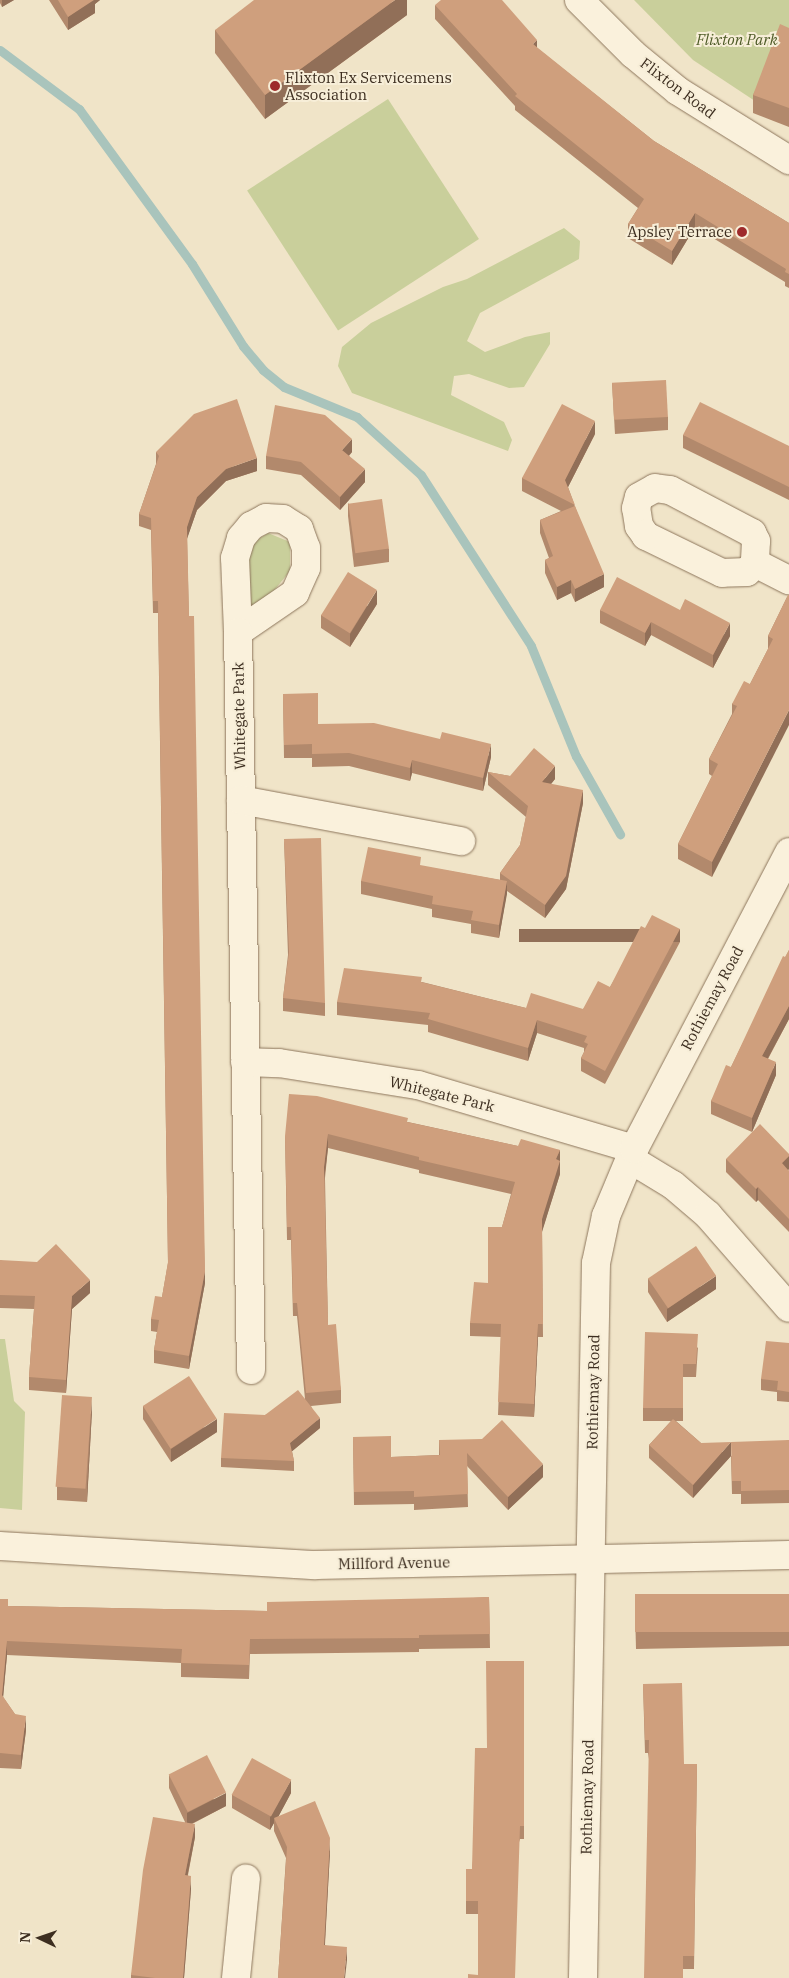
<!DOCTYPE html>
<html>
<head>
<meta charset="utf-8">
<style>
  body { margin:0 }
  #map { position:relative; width:789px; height:1978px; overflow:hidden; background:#f0e4c8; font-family:"IBM Plex Serif",serif }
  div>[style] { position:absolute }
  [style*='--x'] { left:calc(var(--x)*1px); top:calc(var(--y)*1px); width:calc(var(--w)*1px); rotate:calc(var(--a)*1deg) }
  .green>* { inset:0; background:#c9cf9b; transform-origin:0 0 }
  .stream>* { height:9px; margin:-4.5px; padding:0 4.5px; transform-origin:4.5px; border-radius:4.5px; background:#a9c4bc }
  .roads { filter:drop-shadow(0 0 1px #8d765c) drop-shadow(0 0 1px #8d765c) }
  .street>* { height:28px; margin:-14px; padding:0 14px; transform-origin:14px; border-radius:14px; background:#faf1dc }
  .secondary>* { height:28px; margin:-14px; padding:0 14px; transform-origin:14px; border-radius:14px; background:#faf1dc }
  .wall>* { inset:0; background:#b2896c }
  .shaded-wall>* { inset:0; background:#916f58; transform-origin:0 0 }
  .building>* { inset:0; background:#cf9f7d; transform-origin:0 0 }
  .dots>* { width:14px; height:14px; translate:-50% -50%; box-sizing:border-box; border:2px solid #f7eed8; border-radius:50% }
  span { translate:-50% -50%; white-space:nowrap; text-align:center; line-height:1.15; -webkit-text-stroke:4px #f7eed8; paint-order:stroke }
  .park-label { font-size:15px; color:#4d5a26; font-style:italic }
  .poi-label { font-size:15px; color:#3d2e20 }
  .left { translate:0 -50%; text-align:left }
  .right { translate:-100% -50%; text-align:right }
  .street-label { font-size:15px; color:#3d2e20 }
  .north { position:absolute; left:15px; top:1913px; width:50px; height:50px; -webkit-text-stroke:4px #f7eed8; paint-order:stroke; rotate:273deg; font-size:14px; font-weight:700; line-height:20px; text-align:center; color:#3d2e20 }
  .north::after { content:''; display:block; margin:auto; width:18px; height:22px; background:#3d2e20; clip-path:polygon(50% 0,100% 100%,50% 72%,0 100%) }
</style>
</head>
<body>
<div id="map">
  <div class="green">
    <div style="clip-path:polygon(634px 0,789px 0,789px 34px,758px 103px,693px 60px)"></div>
    <div style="left:388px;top:99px;width:167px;height:168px;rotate:57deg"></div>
    <div style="clip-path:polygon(564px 228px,580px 241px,579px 259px,480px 313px,467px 341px,485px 352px,525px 337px,550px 332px,550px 344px,524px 387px,509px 388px,469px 374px,454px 376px,451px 395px,504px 422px,512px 440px,508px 451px,352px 393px,338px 366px,342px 347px,371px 323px,443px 287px,467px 279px)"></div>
    <div style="clip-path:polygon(268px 533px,290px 542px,290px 571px,272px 593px,251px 606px,248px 603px,247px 559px,251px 544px)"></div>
    <div style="clip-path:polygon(0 1339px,5px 1339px,14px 1401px,25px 1412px,22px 1510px,0 1508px)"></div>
  </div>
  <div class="stream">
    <div style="--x:0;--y:50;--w:99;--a:36.8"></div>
    <div style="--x:79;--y:109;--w:192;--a:53.9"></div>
    <div style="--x:192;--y:264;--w:97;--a:58.1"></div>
    <div style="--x:243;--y:346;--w:31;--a:50"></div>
    <div style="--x:263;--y:370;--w:27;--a:39"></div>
    <div style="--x:284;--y:387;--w:79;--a:22.3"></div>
    <div style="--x:357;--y:417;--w:86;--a:42.2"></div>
    <div style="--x:421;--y:475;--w:203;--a:57.2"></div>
    <div style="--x:531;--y:646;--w:119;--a:67.8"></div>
    <div style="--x:576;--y:756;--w:90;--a:60.6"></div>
  </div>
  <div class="roads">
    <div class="street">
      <div style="--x:655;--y:488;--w:15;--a:8"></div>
      <div style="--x:670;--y:490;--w:93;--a:27.7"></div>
      <div style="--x:752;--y:533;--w:9;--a:63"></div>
      <div style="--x:756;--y:541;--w:22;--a:93"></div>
      <div style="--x:755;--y:563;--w:12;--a:132"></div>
      <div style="--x:747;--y:572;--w:25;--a:178"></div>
      <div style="--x:722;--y:573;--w:85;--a:-154"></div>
      <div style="--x:646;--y:536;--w:12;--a:-125"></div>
      <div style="--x:639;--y:526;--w:18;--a:-99"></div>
      <div style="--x:636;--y:508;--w:11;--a:-75"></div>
      <div style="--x:639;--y:497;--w:18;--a:-29"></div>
      <div style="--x:266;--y:518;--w:17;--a:3"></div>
      <div style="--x:283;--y:519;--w:19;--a:32"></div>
      <div style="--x:299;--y:529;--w:20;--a:70"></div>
      <div style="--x:306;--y:548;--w:20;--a:90"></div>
      <div style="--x:306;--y:568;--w:27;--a:114"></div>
      <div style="--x:295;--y:593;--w:69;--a:145.6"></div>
      <div style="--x:238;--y:632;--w:74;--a:-92.3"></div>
      <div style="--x:235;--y:558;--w:21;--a:-73"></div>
      <div style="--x:241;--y:538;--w:16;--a:-50"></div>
      <div style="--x:251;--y:526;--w:17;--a:-28"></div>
      <div style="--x:755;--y:563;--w:38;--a:27"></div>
      <div style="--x:238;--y:632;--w:738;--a:88.99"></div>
      <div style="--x:241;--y:800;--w:224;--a:10.6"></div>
      <div style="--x:245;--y:1062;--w:34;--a:2"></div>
      <div style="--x:279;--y:1063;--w:141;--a:9"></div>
      <div style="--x:418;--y:1085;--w:225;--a:16.5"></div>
      <div style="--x:630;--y:1159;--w:50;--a:31.2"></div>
      <div style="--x:673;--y:1185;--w:46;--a:40.6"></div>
      <div style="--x:708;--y:1215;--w:123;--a:48.9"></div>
      <div style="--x:0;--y:1546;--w:316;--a:3.5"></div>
      <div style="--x:315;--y:1565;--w:474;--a:-1.2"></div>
      <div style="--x:236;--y:1978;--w:100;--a:-84.3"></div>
      <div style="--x:583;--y:1978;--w:715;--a:-88.96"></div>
      <div style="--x:596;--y:1263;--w:48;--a:-78"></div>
      <div style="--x:606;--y:1216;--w:73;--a:-67.3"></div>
      <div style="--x:634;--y:1149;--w:335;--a:-62.4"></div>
    </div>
    <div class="secondary">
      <div style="--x:579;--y:0;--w:76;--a:45"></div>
      <div style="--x:633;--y:54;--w:58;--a:39.4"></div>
      <div style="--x:678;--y:91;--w:131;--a:31.9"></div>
    </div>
  </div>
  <div class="wall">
    <div style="clip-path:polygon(0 0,14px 0,2px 7px,0 3px)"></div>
    <div style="clip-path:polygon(49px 0,100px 0,95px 4px,95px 13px,68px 30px)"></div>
    <div style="clip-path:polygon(407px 0,407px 15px,265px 119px,215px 53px,215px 30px)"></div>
    <div style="clip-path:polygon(435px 5px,537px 48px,654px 141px,789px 223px,789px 288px,785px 286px,785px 282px,695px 227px,672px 265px,628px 238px,628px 224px,638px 208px,515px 110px,515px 106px,435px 19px)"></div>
    <div style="clip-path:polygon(789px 28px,789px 127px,753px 113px,753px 95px)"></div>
    <div style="clip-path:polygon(612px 383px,668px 417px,668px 430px,615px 434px)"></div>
    <div style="clip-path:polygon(595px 434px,568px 487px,604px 587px,575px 602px,571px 593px,557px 600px,545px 573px,545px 560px,549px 558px,540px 533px,540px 520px,561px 511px,522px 491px,522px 478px)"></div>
    <div style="clip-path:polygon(683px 435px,789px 446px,789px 500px,683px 448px)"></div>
    <div style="clip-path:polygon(156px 452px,257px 471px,226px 481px,197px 510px,187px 538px,205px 1283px,189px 1369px,154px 1363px,154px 1350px,157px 1332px,151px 1331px,151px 1319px,162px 1297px,168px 1263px,158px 613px,153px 613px,151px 530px,139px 526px,139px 514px,156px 464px)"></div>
    <div style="clip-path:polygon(352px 452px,349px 456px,365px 482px,340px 510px,301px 475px,266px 469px,266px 456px)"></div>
    <div style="clip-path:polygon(348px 503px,389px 549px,389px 562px,354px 567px,348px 516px)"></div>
    <div style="clip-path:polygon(788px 595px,712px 877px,678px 859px,678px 844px,712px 776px,709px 774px,709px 759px,732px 714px,732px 704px,750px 684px,768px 649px,768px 636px)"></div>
    <div style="clip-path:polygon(377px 604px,350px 647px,321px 628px,321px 615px)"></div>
    <div style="clip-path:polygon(600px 610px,730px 636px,713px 668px,651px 635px,645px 646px,600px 623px)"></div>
    <div style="clip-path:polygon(283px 694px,318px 724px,491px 757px,483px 791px,412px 773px,410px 781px,349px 766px,312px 767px,312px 758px,284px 758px)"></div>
    <div style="clip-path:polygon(488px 772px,510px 776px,555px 779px,551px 784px,583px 803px,566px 889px,545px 918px,507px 891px,499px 938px,471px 933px,471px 924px,432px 917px,432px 909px,361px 894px,361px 881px,421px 866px,500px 880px,500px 873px,520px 845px,526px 817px,488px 785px)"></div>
    <div style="clip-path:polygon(284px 839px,325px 1003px,325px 1016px,283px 1011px,283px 998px,288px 955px)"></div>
    <div style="clip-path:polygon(645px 928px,680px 942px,605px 1084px,581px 1071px,581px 1058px,584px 1052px,584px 1048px,537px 1033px,528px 1061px,428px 1032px,428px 1025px,337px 1015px,337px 1002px,422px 982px,526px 1008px,583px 1009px,610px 987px)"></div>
    <div style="clip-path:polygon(789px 950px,789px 1019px,768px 1059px,776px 1075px,752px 1132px,711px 1114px,711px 1101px,731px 1067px)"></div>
    <div style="clip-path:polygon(408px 1122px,518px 1146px,560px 1150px,560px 1174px,542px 1231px,543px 1337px,538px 1337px,534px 1417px,498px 1415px,501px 1337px,470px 1336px,470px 1323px,488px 1283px,502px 1227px,511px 1194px,419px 1173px,419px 1170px,328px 1148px,325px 1178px,328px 1325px,341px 1390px,341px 1403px,311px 1406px,320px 1428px,292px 1451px,294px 1461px,294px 1471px,221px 1467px,221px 1458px,265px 1415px,305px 1399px,297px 1316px,293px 1316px,291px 1240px,287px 1240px,285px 1136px)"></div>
    <div style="clip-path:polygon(789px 1154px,789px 1169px,788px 1170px,789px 1171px,789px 1232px,758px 1200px,756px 1202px,726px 1172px,726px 1159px)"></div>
    <div style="clip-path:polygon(0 1260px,90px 1293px,72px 1309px,66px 1393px,29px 1390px,29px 1377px,34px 1309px,0 1308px)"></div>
    <div style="clip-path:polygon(648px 1279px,716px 1289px,667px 1322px,648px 1292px)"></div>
    <div style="clip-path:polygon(789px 1343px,789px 1402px,777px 1401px,777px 1392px,761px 1390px,761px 1379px)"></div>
    <div style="clip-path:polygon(698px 1347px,696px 1377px,683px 1377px,683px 1421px,676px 1421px,701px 1443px,731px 1456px,693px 1498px,649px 1458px,649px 1445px,671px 1421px,643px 1421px,643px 1408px)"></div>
    <div style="clip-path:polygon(143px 1406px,217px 1432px,171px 1462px,143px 1419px)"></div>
    <div style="clip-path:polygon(92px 1410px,87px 1502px,57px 1500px,57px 1487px)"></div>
    <div style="clip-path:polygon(353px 1437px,391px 1457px,439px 1455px,439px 1440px,543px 1477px,508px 1510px,467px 1466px,468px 1507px,414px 1510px,414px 1504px,354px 1505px)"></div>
    <div style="clip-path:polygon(789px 1440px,789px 1503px,741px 1504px,741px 1494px,732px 1494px,731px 1456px)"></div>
    <div style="clip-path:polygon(789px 1594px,789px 1646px,636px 1649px,635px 1610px)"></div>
    <div style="clip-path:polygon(489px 1597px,490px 1648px,419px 1649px,419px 1652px,250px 1654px,249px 1679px,181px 1677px,181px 1663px,7px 1655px,3px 1697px,26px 1730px,21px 1769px,0 1768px,0 1599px,8px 1606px,267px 1611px)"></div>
    <div style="clip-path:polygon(524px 1661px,524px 1839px,520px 1839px,478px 1975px,478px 1914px,466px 1914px,466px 1869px,472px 1869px,487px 1748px)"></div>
    <div style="clip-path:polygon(643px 1684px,684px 1764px,697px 1764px,694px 1969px,683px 1969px,648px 1753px,645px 1753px)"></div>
    <div style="clip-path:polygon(169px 1775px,226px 1806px,192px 1824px,195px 1837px,188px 1875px,191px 1889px,184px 1978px,131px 1978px,131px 1975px,185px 1822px,169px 1788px)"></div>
    <div style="clip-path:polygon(291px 1793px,278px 1817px,330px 1851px,325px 1945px,347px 1960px,278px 1978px,286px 1858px,274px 1831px,274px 1823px,270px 1830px,232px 1808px,232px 1795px)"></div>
  </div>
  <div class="shaded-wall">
    <div style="clip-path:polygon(2px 0,14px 0,2px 7px)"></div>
    <div style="clip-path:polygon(91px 0,100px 0,95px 4px,95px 13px,68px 30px,68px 17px)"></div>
    <div style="clip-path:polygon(395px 0,407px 0,407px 15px,265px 119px,265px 95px)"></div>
    <div style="clip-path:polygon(537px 40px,537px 54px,533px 44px)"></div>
    <div style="clip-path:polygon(695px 213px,695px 227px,672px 265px,672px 251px)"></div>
    <div style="clip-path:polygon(595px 421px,595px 434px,565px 493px,565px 480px)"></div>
    <div style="clip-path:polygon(352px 439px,352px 452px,342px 463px,342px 450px)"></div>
    <div style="clip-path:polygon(257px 458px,257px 471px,226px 481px,197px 510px,187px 539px,187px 527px,197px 497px,226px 469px)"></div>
    <div style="clip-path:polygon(365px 469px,365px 482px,340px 510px,340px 497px)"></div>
    <div style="clip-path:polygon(604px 574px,604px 587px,575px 602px,575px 589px)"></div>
    <div style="clip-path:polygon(571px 580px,571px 593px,557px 600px,557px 587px)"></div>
    <div style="clip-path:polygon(377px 590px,377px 604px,350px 647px,350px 634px)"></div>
    <div style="clip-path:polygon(651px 622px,651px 635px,645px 646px,645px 633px)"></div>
    <div style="clip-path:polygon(730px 623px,730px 636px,713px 668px,713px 655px)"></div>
    <div style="clip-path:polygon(789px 710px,789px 725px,712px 877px,712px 862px)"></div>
    <div style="clip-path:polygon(491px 744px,491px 757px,483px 791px,483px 778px)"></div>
    <div style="clip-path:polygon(412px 760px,412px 773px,410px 781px,410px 768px)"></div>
    <div style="clip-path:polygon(555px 766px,555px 779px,542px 795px,542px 782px)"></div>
    <div style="clip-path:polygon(583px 790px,583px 803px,566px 889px,545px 918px,545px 905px)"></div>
    <div style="clip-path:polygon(507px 881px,507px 894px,499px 938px,499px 925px)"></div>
    <div style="left:680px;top:929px;width:13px;height:161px;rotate:90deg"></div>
    <div style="clip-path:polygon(789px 1006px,789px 1019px,762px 1069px,762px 1056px)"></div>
    <div style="clip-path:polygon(537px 1020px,537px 1033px,528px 1061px,528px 1048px)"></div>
    <div style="clip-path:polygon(776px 1062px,776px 1075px,752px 1132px,752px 1118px)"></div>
    <div style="clip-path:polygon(328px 1134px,328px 1148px,324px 1181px,324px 1167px)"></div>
    <div style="clip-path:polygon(560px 1150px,560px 1174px,542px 1232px,542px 1219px,556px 1159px)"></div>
    <div style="clip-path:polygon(789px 1156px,789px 1169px,782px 1176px,782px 1163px)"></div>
    <div style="clip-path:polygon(758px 1187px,758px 1200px,756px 1202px,756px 1189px)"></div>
    <div style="clip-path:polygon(205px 1271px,205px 1283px,189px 1369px,189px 1356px)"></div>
    <div style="clip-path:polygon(716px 1276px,716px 1289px,667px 1322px,667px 1309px)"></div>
    <div style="clip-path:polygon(90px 1280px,90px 1293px,72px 1309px,66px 1393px,66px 1380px,72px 1296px)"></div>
    <div style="clip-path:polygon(538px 1324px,538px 1337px,534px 1417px,534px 1404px)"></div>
    <div style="clip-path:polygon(92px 1397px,92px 1410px,87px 1502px,87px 1489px)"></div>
    <div style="clip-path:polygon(320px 1418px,320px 1428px,290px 1453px,290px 1443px)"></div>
    <div style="clip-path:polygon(217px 1419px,217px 1432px,171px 1462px,171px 1449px)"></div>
    <div style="clip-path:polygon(731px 1442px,731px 1456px,693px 1498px,693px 1485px)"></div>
    <div style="clip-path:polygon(543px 1464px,543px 1477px,508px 1510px,508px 1497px)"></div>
    <div style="clip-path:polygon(7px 1641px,7px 1655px,2px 1709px,2px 1695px)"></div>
    <div style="clip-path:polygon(26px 1716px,26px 1730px,21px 1769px,21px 1755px)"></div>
    <div style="clip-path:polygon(291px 1780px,291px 1793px,276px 1821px,274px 1818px,274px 1823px,270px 1830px,270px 1817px)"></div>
    <div style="clip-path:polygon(226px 1793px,226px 1806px,187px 1826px,187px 1813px)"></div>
    <div style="clip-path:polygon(195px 1824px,195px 1837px,185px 1888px,185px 1875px)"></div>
    <div style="clip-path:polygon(330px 1838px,330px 1851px,324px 1958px,324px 1945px)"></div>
    <div style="clip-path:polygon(191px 1876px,191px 1889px,184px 1978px,183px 1978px)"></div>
    <div style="clip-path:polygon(347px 1947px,347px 1960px,345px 1978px,344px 1978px)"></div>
  </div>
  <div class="building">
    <div style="clip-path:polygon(58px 0,94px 0,68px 17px)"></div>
    <div style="clip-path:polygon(254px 0,395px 0,265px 95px,215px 30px)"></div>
    <div style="clip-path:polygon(441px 0,502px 0,537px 40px,533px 44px,654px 141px,789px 223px,789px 274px,785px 272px,786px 269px,695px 213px,672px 251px,628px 224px,644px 199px,515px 96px,517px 94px,435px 5px)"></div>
    <div style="clip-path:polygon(780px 24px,789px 28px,789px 108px,753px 95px)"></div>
    <div style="left:666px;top:380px;width:37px;height:54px;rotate:87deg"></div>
    <div style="clip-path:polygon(237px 399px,257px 458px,226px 469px,197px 497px,187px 527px,189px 616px,194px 616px,205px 1271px,189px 1356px,154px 1350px,159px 1320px,151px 1319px,155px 1296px,162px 1297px,168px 1262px,158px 601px,153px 601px,151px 518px,139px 514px,159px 456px,156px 452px,194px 414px)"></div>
    <div style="clip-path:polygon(700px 402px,789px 446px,789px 487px,683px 435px)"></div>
    <div style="clip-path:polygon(562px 404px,595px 421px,565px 480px,575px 505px,522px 478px)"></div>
    <div style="clip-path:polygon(275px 405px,325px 415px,352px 439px,342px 450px,365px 469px,340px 497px,301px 462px,266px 456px)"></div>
    <div style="left:382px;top:499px;width:50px;height:34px;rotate:82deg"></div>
    <div style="clip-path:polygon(575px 506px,604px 574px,575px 589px,571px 580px,557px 587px,545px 560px,553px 556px,540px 520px)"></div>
    <div style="left:348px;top:572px;width:34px;height:51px;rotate:32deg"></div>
    <div style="clip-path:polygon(617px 577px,680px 610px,685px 599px,730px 623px,713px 655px,651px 622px,645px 633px,600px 610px)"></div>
    <div style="clip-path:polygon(788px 595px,789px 595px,789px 710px,712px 862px,678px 844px,718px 764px,709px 759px,737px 706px,732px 704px,744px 681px,750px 684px,773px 639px,768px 636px)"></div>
    <div style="clip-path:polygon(318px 693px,318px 724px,374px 723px,440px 739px,442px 732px,491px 744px,483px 778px,412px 760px,410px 768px,349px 753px,312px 754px,312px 744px,284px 745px,283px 694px)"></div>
    <div style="clip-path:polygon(534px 748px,555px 766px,542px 782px,583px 790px,566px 876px,545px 905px,500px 873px,520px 845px,528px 806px,488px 772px,510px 776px)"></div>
    <div style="clip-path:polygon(321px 838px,325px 1003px,283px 998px,289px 952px,284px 839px)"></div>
    <div style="clip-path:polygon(368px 847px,421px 857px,420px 865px,507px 881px,499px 925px,471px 920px,473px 911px,432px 904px,433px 896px,361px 881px)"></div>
    <div style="clip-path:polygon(652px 915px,680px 929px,605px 1071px,581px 1058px,588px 1044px,584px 1042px,587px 1036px,537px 1020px,528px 1048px,428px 1019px,430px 1013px,337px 1002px,344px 968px,422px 977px,421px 982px,526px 1008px,531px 993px,583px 1009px,598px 981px,610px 987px,641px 926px,645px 928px)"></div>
    <div style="clip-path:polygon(789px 950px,789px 1006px,762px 1056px,776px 1062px,752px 1118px,711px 1101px,726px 1065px,731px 1067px,783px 956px,785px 957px)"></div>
    <div style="clip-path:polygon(289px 1094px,317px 1096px,408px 1118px,407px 1122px,518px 1146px,521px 1139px,560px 1150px,556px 1159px,560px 1161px,542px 1219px,543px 1324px,538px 1324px,534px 1404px,498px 1402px,501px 1324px,470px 1323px,474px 1282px,488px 1283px,488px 1227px,502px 1227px,515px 1182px,419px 1160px,419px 1157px,328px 1134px,324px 1167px,328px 1325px,336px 1324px,341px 1390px,306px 1393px,297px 1303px,293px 1303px,291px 1227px,287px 1227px,285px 1136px)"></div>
    <div style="clip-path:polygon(760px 1124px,789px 1154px,789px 1156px,782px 1163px,789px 1171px,789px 1219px,758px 1187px,756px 1189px,726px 1159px)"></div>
    <div style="clip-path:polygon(56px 1244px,90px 1280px,72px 1296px,66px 1380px,29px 1377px,35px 1296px,0 1295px,0 1260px,37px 1262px)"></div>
    <div style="left:696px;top:1246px;width:36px;height:58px;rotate:56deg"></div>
    <div style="clip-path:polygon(645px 1332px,698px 1334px,696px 1364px,683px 1364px,683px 1408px,643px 1408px)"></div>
    <div style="clip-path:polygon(766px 1341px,789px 1343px,789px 1392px,777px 1390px,778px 1381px,761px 1379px)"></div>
    <div style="left:189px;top:1376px;width:51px;height:55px;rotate:57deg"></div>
    <div style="clip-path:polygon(298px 1390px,320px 1418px,290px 1443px,294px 1461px,221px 1458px,224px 1413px,265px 1415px)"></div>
    <div style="left:62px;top:1395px;width:30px;height:92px;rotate:4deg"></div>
    <div style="clip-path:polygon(673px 1419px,701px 1443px,731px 1442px,693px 1485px,649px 1445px)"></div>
    <div style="clip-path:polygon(502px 1420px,543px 1464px,508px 1497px,467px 1453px,468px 1494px,414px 1497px,414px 1491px,354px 1492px,353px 1437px,391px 1436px,391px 1457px,440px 1455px,439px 1440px,482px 1439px)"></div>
    <div style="clip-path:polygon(789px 1440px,789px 1490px,741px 1491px,741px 1481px,732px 1481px,731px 1442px)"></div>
    <div style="left:789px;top:1594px;width:38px;height:154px;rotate:90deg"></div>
    <div style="clip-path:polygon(489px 1597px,490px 1634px,419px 1635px,419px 1638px,250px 1639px,249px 1665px,181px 1663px,182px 1649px,7px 1641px,2px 1695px,15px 1714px,26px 1716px,21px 1755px,0 1753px,0 1599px,8px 1599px,8px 1606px,267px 1611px,267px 1602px)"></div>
    <div style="clip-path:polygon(486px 1661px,524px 1661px,524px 1826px,520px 1826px,515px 1978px,468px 1978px,468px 1974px,478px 1975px,478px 1901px,466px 1901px,466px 1869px,472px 1869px,475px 1748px,487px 1748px)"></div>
    <div style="clip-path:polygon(682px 1683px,684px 1764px,697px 1764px,694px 1956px,683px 1956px,683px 1978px,644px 1978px,649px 1740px,645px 1740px,643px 1684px)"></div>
    <div style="left:207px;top:1755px;width:42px;height:43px;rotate:63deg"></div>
    <div style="left:252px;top:1758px;width:45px;height:42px;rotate:29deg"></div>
    <div style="clip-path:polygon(315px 1801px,330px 1838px,324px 1945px,347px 1947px,344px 1978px,278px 1978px,287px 1847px,274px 1818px)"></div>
    <div style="clip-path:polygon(153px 1817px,195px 1824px,185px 1875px,191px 1876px,183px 1978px,155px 1978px,131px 1975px,143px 1870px)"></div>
  </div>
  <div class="dots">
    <div style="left:275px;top:86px;background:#9e2a2b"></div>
    <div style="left:742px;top:232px;background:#9e2a2b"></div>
  </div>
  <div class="park-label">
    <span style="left:737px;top:40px">Flixton Park</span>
  </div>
  <div class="poi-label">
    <span class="left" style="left:285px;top:86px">Flixton Ex Servicemens<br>Association</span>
    <span class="right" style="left:732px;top:232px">Apsley Terrace</span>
  </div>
  <div class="street-label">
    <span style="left:678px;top:88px;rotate:37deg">Flixton Road</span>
    <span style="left:239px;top:716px;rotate:-91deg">Whitegate Park</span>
    <span style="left:712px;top:998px;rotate:-62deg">Rothiemay Road</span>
    <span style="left:442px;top:1094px;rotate:14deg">Whitegate Park</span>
    <span style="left:593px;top:1392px;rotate:-89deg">Rothiemay Road</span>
    <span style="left:394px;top:1563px;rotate:-1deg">Millford Avenue</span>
    <span style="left:587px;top:1797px;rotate:-89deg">Rothiemay Road</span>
  </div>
  <div class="north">N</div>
</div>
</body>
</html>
